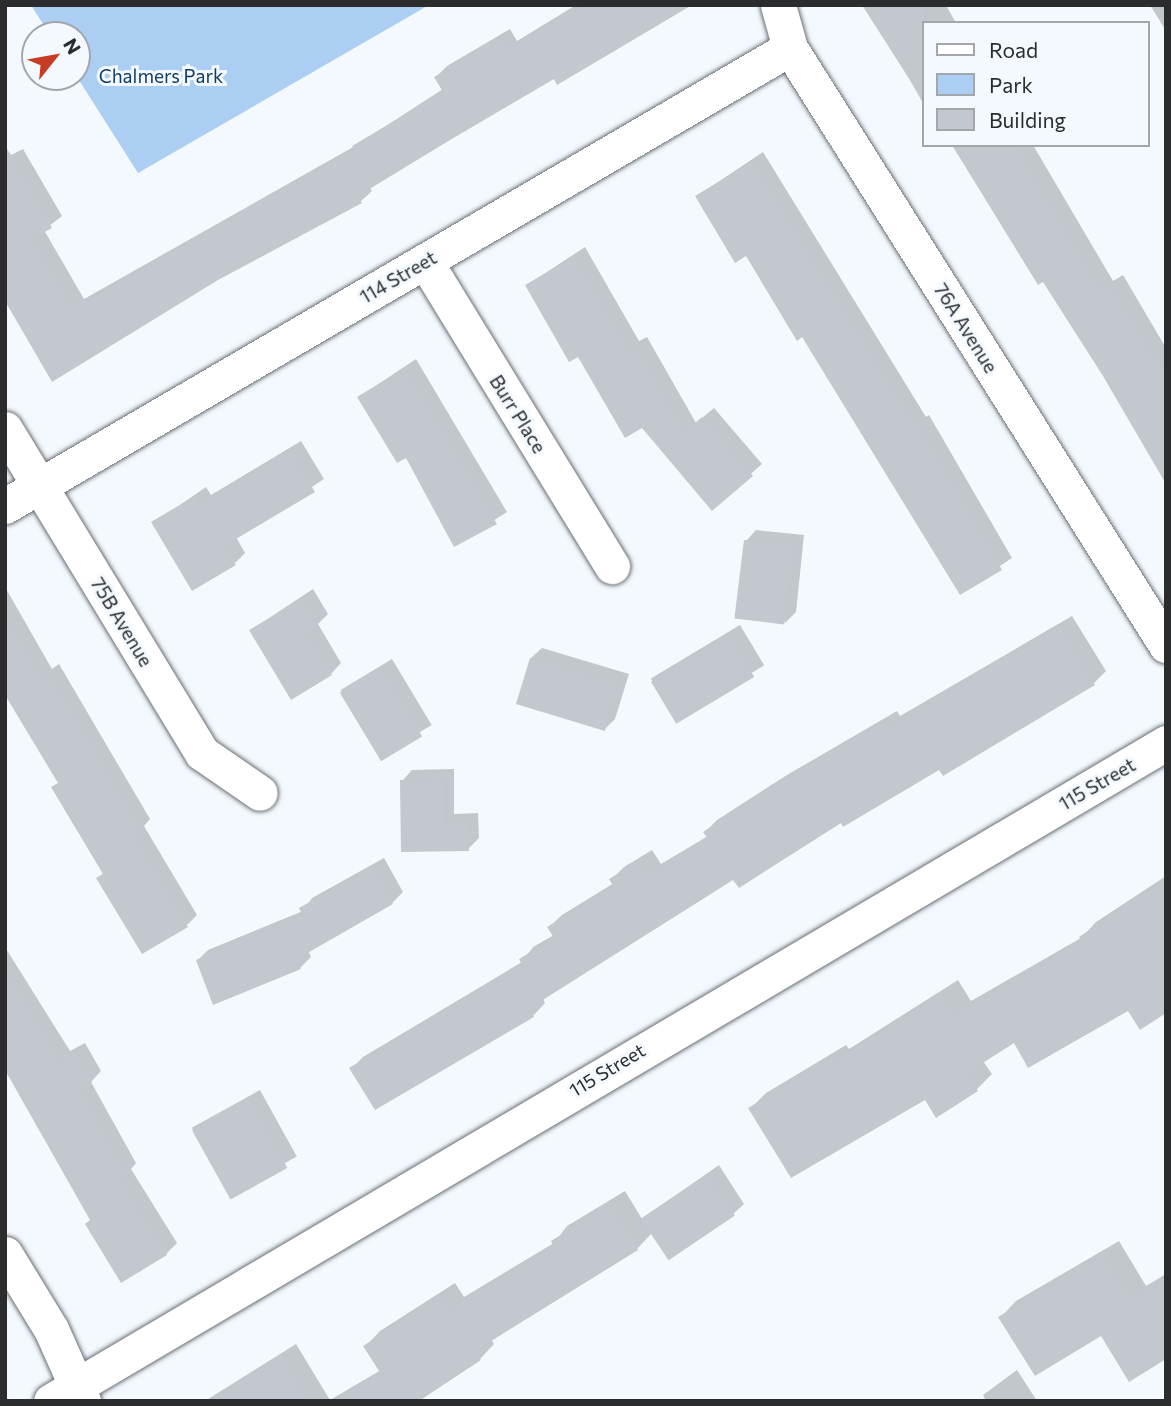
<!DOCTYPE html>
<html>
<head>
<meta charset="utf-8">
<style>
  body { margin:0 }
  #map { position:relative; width:1171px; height:1406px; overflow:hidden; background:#f3f9fe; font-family:Commissioner,sans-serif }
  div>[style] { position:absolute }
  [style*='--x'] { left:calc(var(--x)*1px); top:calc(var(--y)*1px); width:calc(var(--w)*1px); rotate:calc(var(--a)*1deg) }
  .green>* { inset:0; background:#accef3 }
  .shadow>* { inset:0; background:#0003; transform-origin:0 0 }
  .building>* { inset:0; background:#c3c8ce; transform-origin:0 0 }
  .roads { filter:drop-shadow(0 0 2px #6a6f74) drop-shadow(0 0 2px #6a6f74) }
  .street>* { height:35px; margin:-17.5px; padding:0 17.5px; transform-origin:17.5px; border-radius:17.5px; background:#fff }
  span { translate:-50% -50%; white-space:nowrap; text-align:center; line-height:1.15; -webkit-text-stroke:6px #f3f9fe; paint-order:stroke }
  .park-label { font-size:19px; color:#123d66 }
  .street-label { font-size:19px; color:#2a2c2e }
  .frame { position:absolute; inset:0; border:7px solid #2a2c2e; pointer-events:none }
  .legend { position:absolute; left:922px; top:21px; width:228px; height:126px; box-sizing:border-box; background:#f3f9fe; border:2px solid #a3a7ab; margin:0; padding:9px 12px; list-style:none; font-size:21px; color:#2a2c2e }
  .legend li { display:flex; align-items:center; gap:14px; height:35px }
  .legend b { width:35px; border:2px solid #a3a7ab }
  .north { position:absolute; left:21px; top:21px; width:70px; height:70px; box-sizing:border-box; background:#f3f9fe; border:2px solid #a3a7ab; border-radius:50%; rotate:59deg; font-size:19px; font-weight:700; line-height:28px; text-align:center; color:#2a2c2e }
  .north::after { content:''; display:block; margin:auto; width:24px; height:32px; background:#c73c24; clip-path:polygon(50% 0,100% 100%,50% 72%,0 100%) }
</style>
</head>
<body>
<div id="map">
  <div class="green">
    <div style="clip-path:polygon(31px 5px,429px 5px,138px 173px,77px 77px,77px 35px,50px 35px)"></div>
  </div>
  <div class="shadow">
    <div style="clip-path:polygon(576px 5px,689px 5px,554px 77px,369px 187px,372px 191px,361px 201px,217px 278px,53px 379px,5px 275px,5px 146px,11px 155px,23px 149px,62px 216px,44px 230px,84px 299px,355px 146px,443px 89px,436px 77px,447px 66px,510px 29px,517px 41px)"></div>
    <div style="clip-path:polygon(862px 5px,946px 5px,956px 23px,924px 23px,924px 102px)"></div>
    <div style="clip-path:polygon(1150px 5px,1166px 5px,1166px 31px)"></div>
    <div style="clip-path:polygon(952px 145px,1033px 145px,1113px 281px,1123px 275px,1166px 348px,1166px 452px,1104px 375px,1044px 279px,1039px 282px)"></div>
    <div style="clip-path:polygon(763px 152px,926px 417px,929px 415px,1012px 558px,961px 592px,803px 335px,747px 253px,697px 196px)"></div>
    <div style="clip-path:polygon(585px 247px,639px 341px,647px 337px,696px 423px,714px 408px,762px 464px,712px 508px,579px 355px,527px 285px)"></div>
    <div style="clip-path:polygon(416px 359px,507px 512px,455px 545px,406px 456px,359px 397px)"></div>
    <div style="clip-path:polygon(301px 441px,324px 479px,236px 537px,245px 553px,235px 563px,154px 523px,206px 487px,211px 495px)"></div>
    <div style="clip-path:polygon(756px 530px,804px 535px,796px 612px,785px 623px,746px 541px)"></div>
    <div style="clip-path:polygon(5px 587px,52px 669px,59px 664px,150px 819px,144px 826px,197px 915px,187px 925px,99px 878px,104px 872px,59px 782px,5px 691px)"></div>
    <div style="clip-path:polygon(313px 589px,328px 614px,318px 624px,341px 663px,331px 674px,251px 630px)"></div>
    <div style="clip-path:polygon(1072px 616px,1106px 671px,1094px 683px,734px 877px,543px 998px,545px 1003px,533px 1016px,351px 1069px,363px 1057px,522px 962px,533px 947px,554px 935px,549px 927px,562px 915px,614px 883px,612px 879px,624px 867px,652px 850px,661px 864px,708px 836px,705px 832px,717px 820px,787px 775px,897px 711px,900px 716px)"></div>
    <div style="left:740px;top:625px;width:47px;height:104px;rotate:59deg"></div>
    <div style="clip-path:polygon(542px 648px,629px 674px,615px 719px,605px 729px,531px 658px)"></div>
    <div style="left:392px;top:659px;width:77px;height:60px;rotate:59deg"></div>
    <div style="clip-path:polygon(454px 769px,454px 814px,478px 813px,479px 838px,468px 849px,402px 781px,412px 770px)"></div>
    <div style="clip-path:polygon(384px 858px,403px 892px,392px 903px,308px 950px,311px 957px,300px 968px,198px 960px,208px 950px,303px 911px,312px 898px)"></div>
    <div style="clip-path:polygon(1166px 876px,1166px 1012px,1128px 1009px,1014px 1040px,983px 1061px,992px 1074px,977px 1089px,926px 1098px,751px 1108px,766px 1093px,846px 1045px,849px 1049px,958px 980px,971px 1001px,1081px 938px,1096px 922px)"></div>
    <div style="clip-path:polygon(5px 947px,70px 1051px,85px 1043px,101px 1071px,91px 1082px,136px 1163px,131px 1169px,177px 1243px,166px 1254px,92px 1219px,5px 1067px)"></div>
    <div style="left:260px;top:1090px;width:76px;height:78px;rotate:61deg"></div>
    <div style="clip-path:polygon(719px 1165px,744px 1204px,733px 1214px,652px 1233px,637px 1249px,491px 1339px,494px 1344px,480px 1359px,389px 1401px,205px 1401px,296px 1344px,330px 1400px,381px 1370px,366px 1346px,380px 1331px,455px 1283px,464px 1297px,554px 1243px,567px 1226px,625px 1191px,642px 1219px)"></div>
    <div style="clip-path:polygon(1119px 1241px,1146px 1286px,1166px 1274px,1166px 1357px,1101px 1333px,1001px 1317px,1016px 1301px)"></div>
    <div style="clip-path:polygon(1017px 1370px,1037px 1401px,986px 1401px,983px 1395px)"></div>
  </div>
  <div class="building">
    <div style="clip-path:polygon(581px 5px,692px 5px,557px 85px,554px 79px,445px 143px,358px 196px,362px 203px,218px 280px,52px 382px,5px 301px,5px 147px,52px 228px,32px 239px,73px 309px,354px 149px,352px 146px,443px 92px,434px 77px,499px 39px,506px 50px)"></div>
    <div style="clip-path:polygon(868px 5px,924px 5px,924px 105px)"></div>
    <div style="clip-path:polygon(952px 145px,1015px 145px,1100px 292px,1111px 285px,1166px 378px,1166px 484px,1103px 376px,1043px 282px,1038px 285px)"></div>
    <div style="clip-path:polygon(752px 162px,915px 427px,918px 425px,1002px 570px,960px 595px,802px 337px,797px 341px,746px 256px,735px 263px,695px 196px)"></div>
    <div style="clip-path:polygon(574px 257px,628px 351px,635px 346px,685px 432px,702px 417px,753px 476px,712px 511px,642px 428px,625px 438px,578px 357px,569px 362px,525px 285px)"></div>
    <div style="clip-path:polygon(405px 368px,497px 524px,454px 547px,406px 458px,397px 463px,357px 397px)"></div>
    <div style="clip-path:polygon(290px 451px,315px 492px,224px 546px,236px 565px,192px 591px,151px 522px,195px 496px,200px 505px)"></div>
    <div style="left:744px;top:540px;width:50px;height:79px;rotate:7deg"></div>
    <div style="clip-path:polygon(302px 599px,318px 626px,306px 633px,332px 675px,291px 700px,249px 630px)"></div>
    <div style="clip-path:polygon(5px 616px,41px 678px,48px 674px,90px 743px,141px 831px,133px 836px,188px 927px,142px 954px,96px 878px,103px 874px,51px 787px,58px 783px,5px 695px)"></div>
    <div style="clip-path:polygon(1060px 627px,1095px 685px,943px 776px,939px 770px,843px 827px,841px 823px,739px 888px,733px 880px,530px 1008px,534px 1017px,375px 1110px,349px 1068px,522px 965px,519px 959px,554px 938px,547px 927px,614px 887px,609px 879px,639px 861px,648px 875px,708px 839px,703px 832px,772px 787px,884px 722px,888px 727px)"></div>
    <div style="left:729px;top:635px;width:49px;height:91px;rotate:59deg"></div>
    <div style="left:530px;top:658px;width:93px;height:48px;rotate:17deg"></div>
    <div style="left:381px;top:668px;width:80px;height:48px;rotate:59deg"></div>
    <div style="clip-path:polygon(444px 779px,444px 824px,468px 823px,469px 851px,401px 852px,400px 780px)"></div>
    <div style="clip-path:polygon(373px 867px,393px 904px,297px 959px,301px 969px,213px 1005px,196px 960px,303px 916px,299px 908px)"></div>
    <div style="clip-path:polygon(1166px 880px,1166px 1013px,1140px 1030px,1128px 1011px,1028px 1068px,1014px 1043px,967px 1073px,978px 1091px,936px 1118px,925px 1100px,791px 1178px,748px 1108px,831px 1059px,833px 1063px,942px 994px,956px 1015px,1082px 942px,1079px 937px)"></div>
    <div style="clip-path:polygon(5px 968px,59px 1061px,74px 1052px,92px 1083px,79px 1090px,127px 1176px,120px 1179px,167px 1255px,121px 1283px,85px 1224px,90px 1220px,5px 1070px)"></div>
    <div style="left:249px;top:1099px;width:79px;height:65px;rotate:61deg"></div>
    <div style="left:707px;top:1174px;width:50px;height:80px;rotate:56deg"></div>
    <div style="clip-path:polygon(610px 1205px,638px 1250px,475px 1351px,481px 1360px,419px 1401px,336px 1401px,381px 1374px,363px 1346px,440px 1296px,449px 1310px,554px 1247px,551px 1241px)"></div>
    <div style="clip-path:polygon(1102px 1255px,1130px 1300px,1166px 1278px,1166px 1359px,1129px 1382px,1101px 1336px,1035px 1376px,998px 1317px)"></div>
    <div style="clip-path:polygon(281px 1357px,308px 1401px,209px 1401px)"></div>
  </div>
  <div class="roads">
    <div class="street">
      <div style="--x:778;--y:5;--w:45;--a:74.4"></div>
      <div style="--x:790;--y:48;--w:706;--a:57.8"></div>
      <div style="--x:425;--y:261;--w:358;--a:58.5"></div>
      <div style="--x:5;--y:429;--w:379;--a:58.7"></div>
      <div style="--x:202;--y:753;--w:70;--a:34.6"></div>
      <div style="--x:5;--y:506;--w:909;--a:-30.26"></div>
      <div style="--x:5;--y:1254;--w:88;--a:58.5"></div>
      <div style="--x:51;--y:1329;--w:79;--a:66"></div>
      <div style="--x:51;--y:1401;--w:1295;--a:-30.55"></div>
    </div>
  </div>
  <div class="park-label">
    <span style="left:161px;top:76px">Chalmers Park</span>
  </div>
  <div class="street-label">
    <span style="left:398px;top:277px;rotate:-30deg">114 Street</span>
    <span style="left:966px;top:328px;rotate:58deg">76A Avenue</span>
    <span style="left:518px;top:414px;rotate:58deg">Burr Place</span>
    <span style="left:122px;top:622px;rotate:59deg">75B Avenue</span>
    <span style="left:1097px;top:784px;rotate:-30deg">115 Street</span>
    <span style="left:607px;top:1070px;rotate:-31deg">115 Street</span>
  </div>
  <div class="frame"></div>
  <ul class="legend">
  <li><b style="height:9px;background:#fff"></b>Road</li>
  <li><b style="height:19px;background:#accef3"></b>Park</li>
  <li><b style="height:19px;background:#c3c8ce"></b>Building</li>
  </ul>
  <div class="north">N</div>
</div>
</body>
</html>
